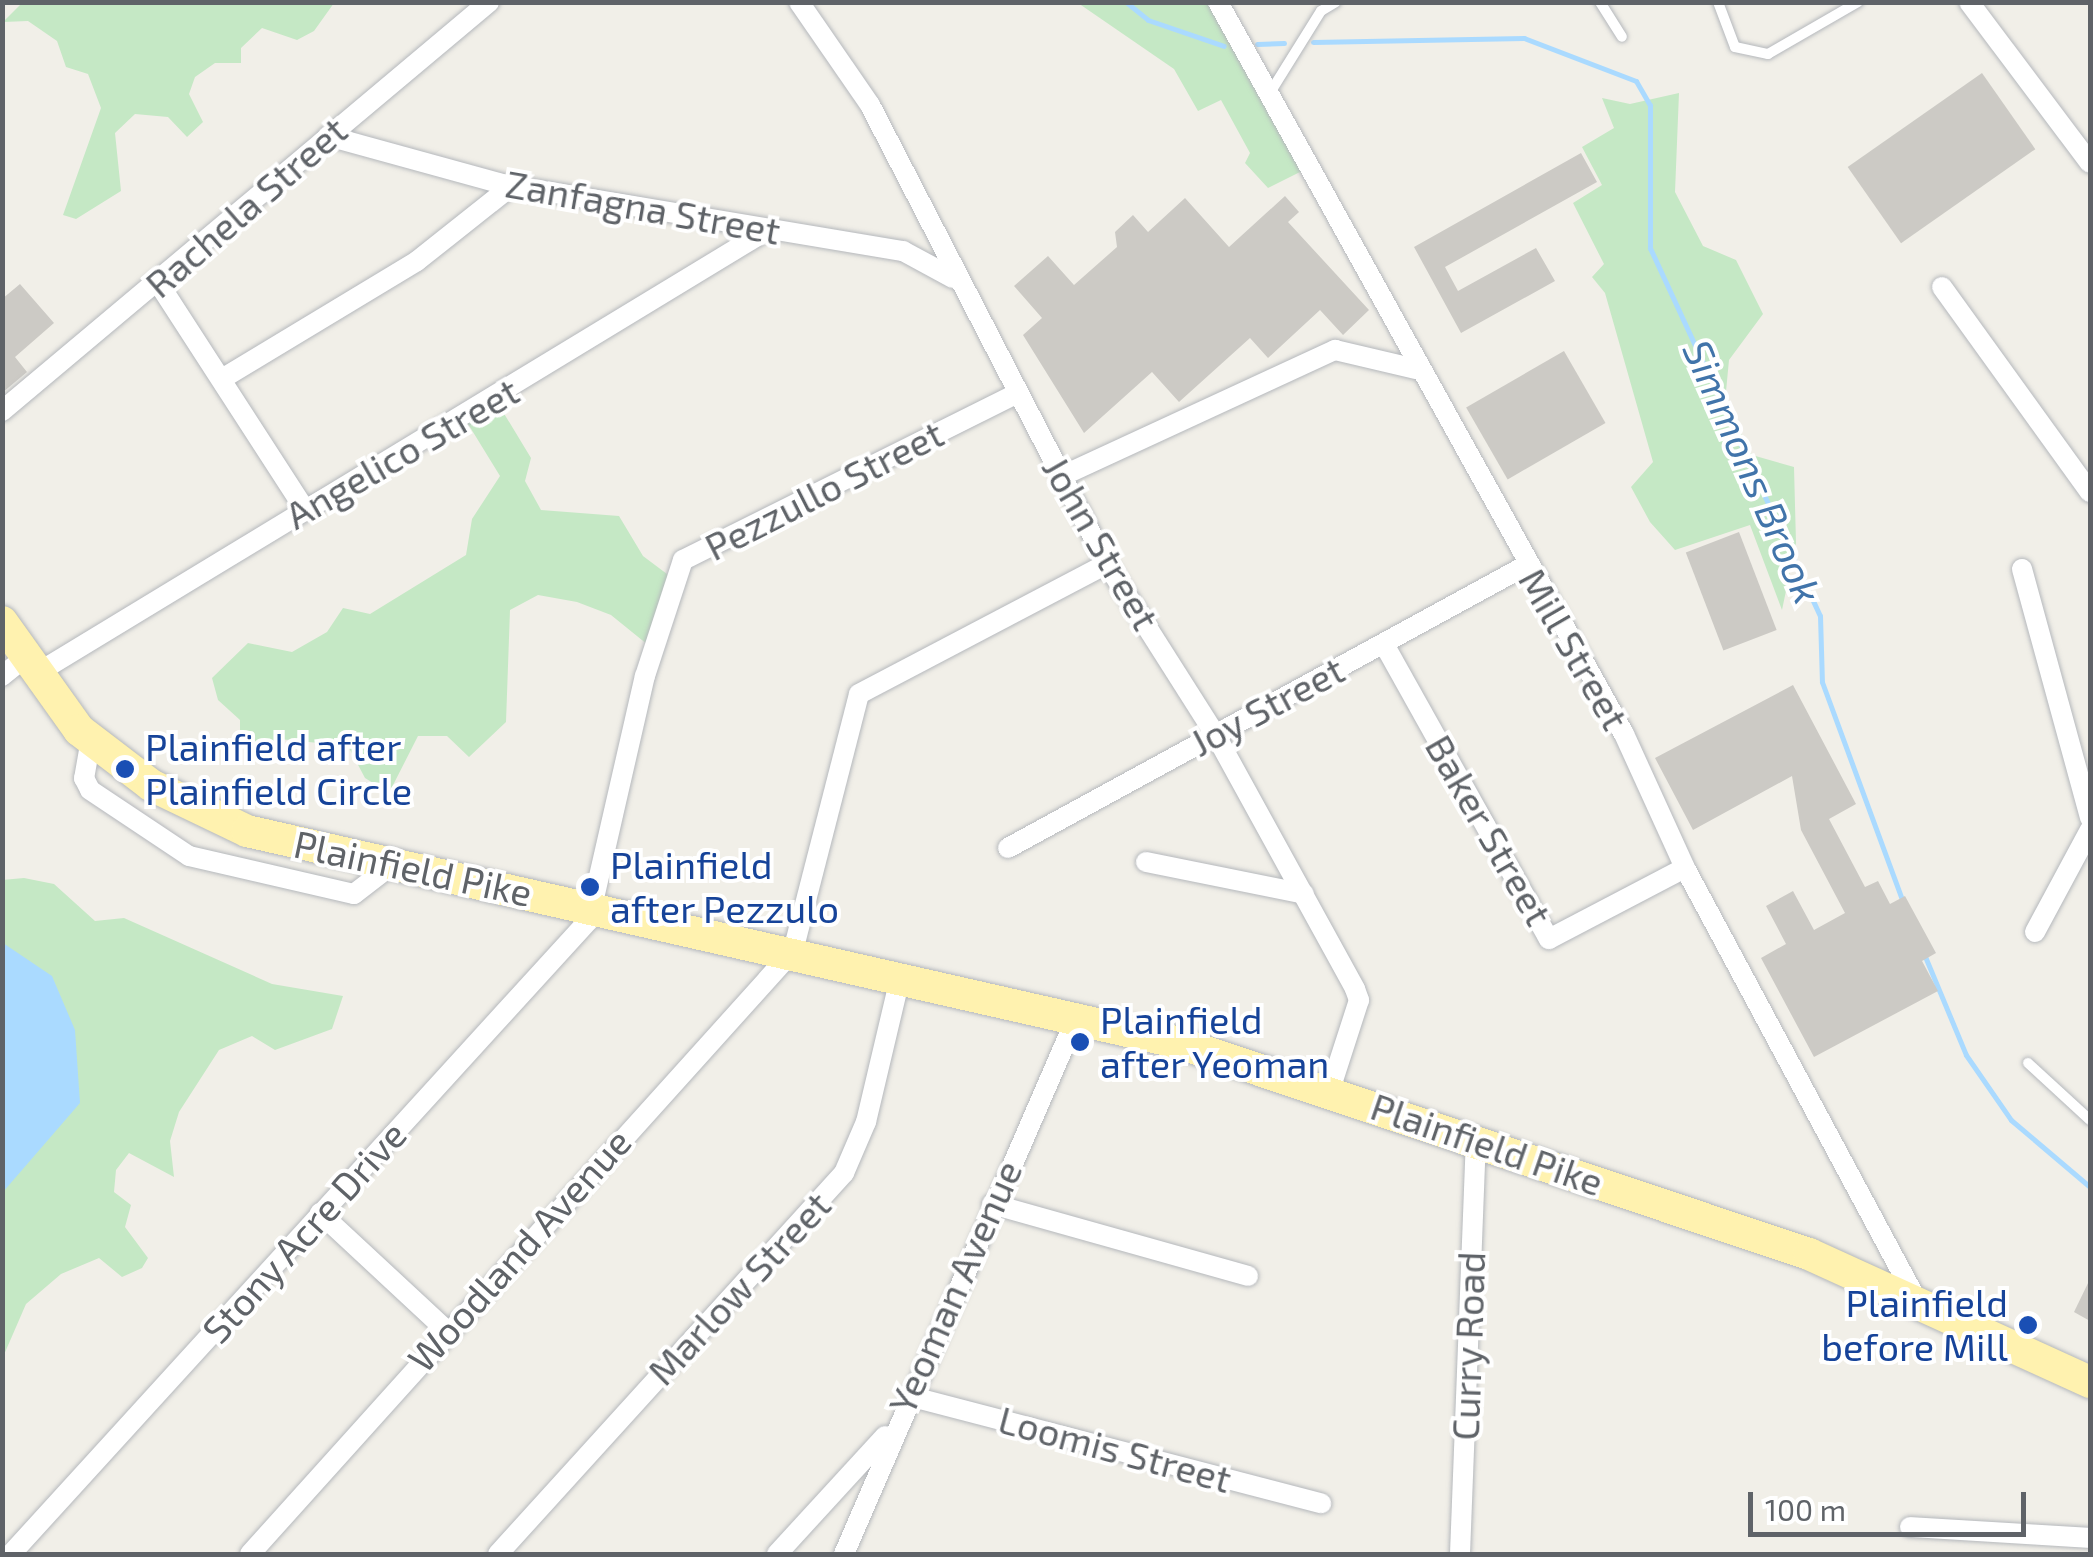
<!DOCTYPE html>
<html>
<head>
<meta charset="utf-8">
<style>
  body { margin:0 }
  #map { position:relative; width:2093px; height:1557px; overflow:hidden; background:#f1efe8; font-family:"Exo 2",sans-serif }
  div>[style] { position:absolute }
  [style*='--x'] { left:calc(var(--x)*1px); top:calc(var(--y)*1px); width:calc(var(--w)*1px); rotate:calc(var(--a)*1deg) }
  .green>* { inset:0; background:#c5e8c5 }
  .water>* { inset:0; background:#aadaff }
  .stream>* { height:5px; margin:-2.5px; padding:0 2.5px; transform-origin:2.5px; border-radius:2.5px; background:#aadaff }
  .building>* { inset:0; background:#cccac5; transform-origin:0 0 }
  .roads { filter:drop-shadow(0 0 2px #b5b8bc) drop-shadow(0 0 2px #b5b8bc) }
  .lane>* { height:10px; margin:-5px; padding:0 5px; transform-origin:5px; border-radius:5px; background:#fff }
  .street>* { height:20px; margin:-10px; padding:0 10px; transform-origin:10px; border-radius:10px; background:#fff }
  .primary>* { height:32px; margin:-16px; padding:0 16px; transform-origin:16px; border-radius:16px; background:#fff2af }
  .dots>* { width:28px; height:28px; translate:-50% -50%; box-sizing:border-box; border:5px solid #fff; border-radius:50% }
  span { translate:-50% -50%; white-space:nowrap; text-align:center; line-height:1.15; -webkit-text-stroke:8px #fff; paint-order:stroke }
  .street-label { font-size:38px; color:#5f6368 }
  .transit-label { font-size:38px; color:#164399 }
  .left { translate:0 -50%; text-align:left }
  .right { translate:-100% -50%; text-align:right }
  .water-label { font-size:40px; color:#4174aa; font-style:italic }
  .frame { position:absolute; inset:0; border:5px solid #5f6368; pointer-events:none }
  .scale { position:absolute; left:1748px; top:1492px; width:278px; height:45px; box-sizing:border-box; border:5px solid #5f6368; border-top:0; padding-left:12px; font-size:30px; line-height:35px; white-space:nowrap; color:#5f6368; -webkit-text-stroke:8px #fff; paint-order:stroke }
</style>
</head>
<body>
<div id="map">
  <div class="green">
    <div style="clip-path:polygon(22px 3px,22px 2px,334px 3px,314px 31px,297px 40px,262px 28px,241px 48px,241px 63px,215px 63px,195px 77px,189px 94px,203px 122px,187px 137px,168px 117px,135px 114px,115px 133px,121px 191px,76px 219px,63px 215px,101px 108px,88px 74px,66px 67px,57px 41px,28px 21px,3px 22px)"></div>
    <div style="clip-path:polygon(1078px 3px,1219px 3px,1302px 171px,1268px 188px,1245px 163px,1250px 153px,1221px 100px,1198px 111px,1174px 69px)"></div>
    <div style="clip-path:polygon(1679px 93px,1675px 192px,1703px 246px,1736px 260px,1763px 314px,1729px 360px,1725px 402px,1752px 455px,1794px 467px,1796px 543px,1782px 610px,1750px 525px,1675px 550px,1650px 522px,1631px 487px,1653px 462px,1605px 293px,1592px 277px,1604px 264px,1573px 203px,1602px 185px,1582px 147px,1614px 128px,1602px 98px,1630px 104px)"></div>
    <div style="clip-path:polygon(497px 402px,531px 458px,525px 481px,541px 510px,619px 516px,643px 556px,675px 580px,653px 649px,611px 615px,577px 602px,538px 595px,510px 610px,506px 722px,469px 757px,447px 736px,418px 736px,389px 793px,365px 778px,348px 746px,279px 739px,264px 753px,240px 745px,240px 720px,218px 700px,212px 678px,248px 643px,292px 652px,327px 632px,343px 608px,370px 614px,466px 555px,472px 519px,500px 476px,465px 419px)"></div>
    <div style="clip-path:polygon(24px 878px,54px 884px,95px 921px,124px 918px,272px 984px,343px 996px,332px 1029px,275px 1050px,252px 1036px,219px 1050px,179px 1112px,170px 1141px,174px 1177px,129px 1153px,116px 1170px,114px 1192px,131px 1205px,125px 1227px,148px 1258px,142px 1268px,122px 1277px,99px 1258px,61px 1274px,26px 1304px,3px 1357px,2px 880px)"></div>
  </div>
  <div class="water">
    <div style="clip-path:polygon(3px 943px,52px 976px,75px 1030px,80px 1103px,3px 1192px)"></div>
  </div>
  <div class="stream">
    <div style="--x:1126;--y:2;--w:28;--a:39"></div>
    <div style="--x:1148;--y:20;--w:80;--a:18.9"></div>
    <div style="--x:1313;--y:42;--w:211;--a:-1.1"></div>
    <div style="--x:1524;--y:38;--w:120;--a:21"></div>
    <div style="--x:1636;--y:81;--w:28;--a:60"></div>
    <div style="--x:1650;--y:105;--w:143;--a:90"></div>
    <div style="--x:1650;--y:248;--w:405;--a:65.2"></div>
    <div style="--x:1820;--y:616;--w:66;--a:88.3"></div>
    <div style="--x:1822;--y:682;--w:234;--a:69.8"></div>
    <div style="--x:1257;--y:44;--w:27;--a:-2"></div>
    <div style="--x:1924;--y:954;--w:109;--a:67.4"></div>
    <div style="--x:1966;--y:1055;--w:79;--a:55.3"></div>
    <div style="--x:2011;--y:1120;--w:104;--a:40.3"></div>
  </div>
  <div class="building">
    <div style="left:1982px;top:73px;width:93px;height:164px;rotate:55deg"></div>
    <div style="clip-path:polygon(1581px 153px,1597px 182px,1445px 267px,1458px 291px,1536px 248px,1555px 281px,1461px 333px,1414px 247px)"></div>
    <div style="clip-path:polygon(1285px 196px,1299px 212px,1288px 222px,1369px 310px,1343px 335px,1320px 310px,1268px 358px,1250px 338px,1179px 402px,1152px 372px,1084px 433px,1023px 335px,1042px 318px,1014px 286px,1048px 256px,1074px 285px,1117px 247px,1115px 232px,1133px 215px,1148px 232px,1185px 198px,1229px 247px)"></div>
    <div style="clip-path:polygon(20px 284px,54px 323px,15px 357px,27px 372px,2px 393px,2px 299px)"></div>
    <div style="left:1564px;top:351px;width:83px;height:113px;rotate:60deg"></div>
    <div style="left:1739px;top:532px;width:105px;height:57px;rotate:69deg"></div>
    <div style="clip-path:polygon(1793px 685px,1856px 804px,1829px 819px,1865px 887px,1878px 881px,1890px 904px,1905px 896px,1936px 953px,1922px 961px,1938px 991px,1814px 1057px,1761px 958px,1786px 944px,1766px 906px,1793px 891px,1814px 930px,1845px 913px,1801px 830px,1792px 776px,1693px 830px,1655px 758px)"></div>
    <div style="clip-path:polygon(2090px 1279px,2090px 1321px,2074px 1312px)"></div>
  </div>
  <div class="roads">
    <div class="lane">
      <div style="--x:1600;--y:2;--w:41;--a:57.8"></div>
      <div style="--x:1718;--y:2;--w:48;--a:69.3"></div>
      <div style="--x:1735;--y:47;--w:34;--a:12"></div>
      <div style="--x:1768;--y:54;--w:104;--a:-30"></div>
      <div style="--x:1268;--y:96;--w:100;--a:-58.1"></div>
      <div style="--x:1321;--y:11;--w:17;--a:-31"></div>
      <div style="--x:2028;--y:1063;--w:84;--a:42.6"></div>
    </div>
    <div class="street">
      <div style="--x:799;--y:2;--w:125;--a:55.4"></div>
      <div style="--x:870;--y:105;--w:517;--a:62.69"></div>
      <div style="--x:1107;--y:564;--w:201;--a:57.6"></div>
      <div style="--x:1215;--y:734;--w:291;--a:61.2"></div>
      <div style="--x:1355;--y:989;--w:12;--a:70"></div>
      <div style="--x:1359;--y:1000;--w:95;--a:107.9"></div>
      <div style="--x:1218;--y:2;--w:837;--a:60.99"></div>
      <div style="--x:1624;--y:734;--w:147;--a:65.5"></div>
      <div style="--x:1685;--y:868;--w:493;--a:61.8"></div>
      <div style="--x:1969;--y:2;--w:201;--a:53.1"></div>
      <div style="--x:328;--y:136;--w:180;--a:15.4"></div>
      <div style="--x:502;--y:184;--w:407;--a:9.5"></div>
      <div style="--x:903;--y:251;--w:57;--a:28.4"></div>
      <div style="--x:159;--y:284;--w:269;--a:57.1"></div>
      <div style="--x:1942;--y:287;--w:253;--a:54.2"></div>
      <div style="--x:225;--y:377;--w:224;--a:-31.1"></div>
      <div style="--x:417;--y:261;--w:122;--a:-38.4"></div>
      <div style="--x:2;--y:411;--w:636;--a:-40.02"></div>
      <div style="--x:1062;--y:476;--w:301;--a:-24.8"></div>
      <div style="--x:1335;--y:350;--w:83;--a:13.2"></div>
      <div style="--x:2022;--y:569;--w:258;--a:74.7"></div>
      <div style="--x:1384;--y:644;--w:338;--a:60.8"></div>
      <div style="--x:1549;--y:939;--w:153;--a:-27.6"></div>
      <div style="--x:34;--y:675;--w:860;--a:-31.25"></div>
      <div style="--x:2;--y:676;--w:27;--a:-39"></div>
      <div style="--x:91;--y:739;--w:40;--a:100"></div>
      <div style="--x:84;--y:778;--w:13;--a:63"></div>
      <div style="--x:90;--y:790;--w:119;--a:33.7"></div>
      <div style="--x:189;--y:856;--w:169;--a:13"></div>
      <div style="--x:354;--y:894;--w:49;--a:-37.6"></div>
      <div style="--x:1008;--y:848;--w:589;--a:-28.61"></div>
      <div style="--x:1146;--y:862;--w:161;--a:11.4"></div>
      <div style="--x:2035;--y:932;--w:116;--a:-61.7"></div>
      <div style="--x:992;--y:1204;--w:266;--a:15.7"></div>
      <div style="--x:320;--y:1213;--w:171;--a:42.9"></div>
      <div style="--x:909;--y:1396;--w:426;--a:14.6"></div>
      <div style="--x:1910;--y:1527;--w:180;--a:3.5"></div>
      <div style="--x:11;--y:1554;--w:858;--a:-47.65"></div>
      <div style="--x:589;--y:920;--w:250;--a:-77.1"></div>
      <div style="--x:645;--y:676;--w:122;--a:-71.9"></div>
      <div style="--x:683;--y:560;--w:374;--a:-26.5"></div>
      <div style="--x:250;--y:1554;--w:811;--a:-48"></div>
      <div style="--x:793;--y:951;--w:265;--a:-75.6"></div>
      <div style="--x:859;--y:694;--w:280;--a:-27.7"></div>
      <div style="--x:498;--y:1554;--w:515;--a:-47.76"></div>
      <div style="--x:844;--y:1173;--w:56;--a:-66.7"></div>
      <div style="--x:866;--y:1122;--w:148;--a:-76.7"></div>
      <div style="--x:777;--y:1554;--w:160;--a:-47.5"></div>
      <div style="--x:844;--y:1554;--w:579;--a:-66.58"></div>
      <div style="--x:1460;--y:1554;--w:416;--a:-87.8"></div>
    </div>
    <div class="primary">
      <div style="--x:2;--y:622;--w:133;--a:54.5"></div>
      <div style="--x:79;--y:730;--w:91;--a:37.4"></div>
      <div style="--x:151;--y:785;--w:106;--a:25.6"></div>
      <div style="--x:247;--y:831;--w:953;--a:12.8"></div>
      <div style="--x:1176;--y:1042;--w:668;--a:18.52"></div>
      <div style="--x:1809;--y:1254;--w:309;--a:24.5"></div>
    </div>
  </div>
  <div class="dots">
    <div style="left:125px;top:769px;background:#1a4fb4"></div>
    <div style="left:590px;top:887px;background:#1a4fb4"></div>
    <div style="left:1080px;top:1042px;background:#1a4fb4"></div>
    <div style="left:2028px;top:1325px;background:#1a4fb4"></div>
  </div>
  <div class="street-label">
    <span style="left:246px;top:207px;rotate:-41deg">Rachela Street</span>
    <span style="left:643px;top:207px;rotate:10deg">Zanfagna Street</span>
    <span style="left:402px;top:453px;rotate:-30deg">Angelico Street</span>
    <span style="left:824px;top:490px;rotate:-27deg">Pezzullo Street</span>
    <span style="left:1101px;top:543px;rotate:60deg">John Street</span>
    <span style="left:1574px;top:649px;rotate:60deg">Mill Street</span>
    <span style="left:1267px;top:706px;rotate:-28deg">Joy Street</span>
    <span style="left:1489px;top:830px;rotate:60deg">Baker Street</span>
    <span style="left:413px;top:868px;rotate:12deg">Plainfield Pike</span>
    <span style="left:1487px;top:1144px;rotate:19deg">Plainfield Pike</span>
    <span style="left:304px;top:1232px;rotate:-48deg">Stony Acre Drive</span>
    <span style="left:519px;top:1250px;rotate:-48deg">Woodland Avenue</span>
    <span style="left:955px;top:1287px;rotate:-66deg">Yeoman Avenue</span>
    <span style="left:739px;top:1288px;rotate:-47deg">Marlow Street</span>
    <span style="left:1468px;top:1346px;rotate:-88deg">Curry Road</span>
    <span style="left:1115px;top:1449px;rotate:15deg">Loomis Street</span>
  </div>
  <div class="transit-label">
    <span class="left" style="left:145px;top:769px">Plainfield after<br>Plainfield Circle</span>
    <span class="left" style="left:610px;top:887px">Plainfield<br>after Pezzulo</span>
    <span class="left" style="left:1100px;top:1042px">Plainfield<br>after Yeoman</span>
    <span class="right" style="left:2008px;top:1325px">Plainfield<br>before Mill</span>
  </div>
  <div class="water-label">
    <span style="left:1754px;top:471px;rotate:66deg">Simmons Brook</span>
  </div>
  <div class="frame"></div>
  <div class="scale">100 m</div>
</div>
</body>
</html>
